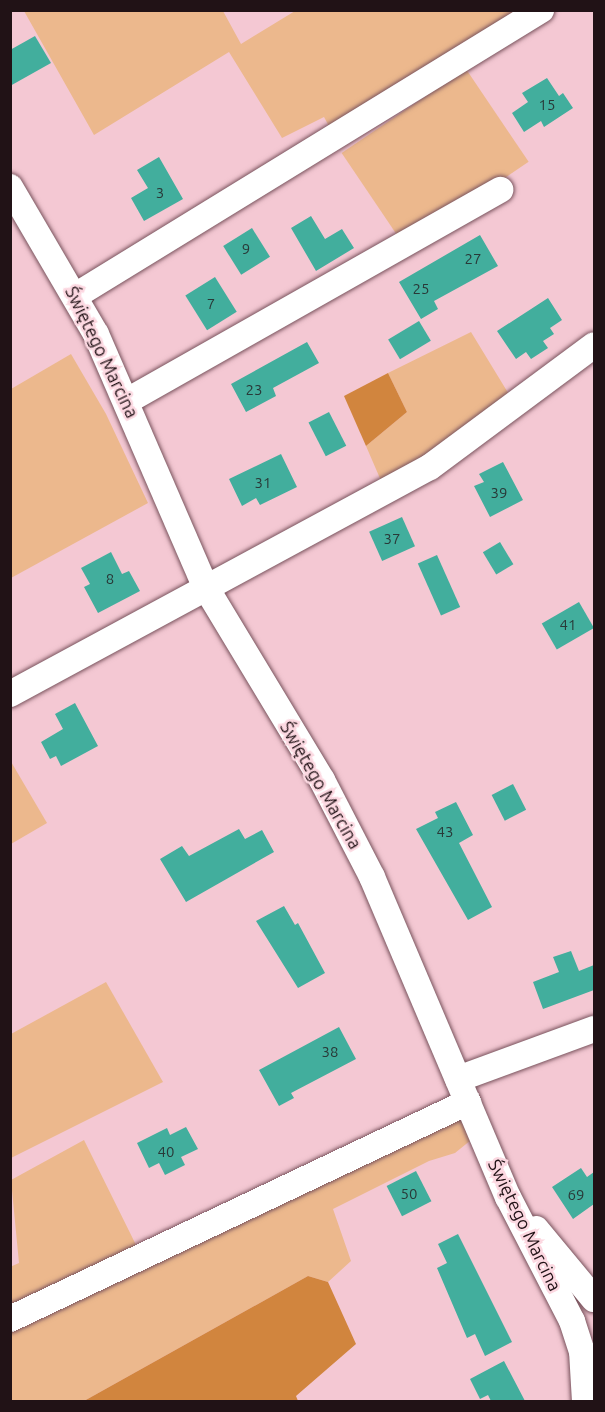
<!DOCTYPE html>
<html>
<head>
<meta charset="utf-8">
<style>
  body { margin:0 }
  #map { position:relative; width:605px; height:1412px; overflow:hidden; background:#f4c8d3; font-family:Ubuntu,sans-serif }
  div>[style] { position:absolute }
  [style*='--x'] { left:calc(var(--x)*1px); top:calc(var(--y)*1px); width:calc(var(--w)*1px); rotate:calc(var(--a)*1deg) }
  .green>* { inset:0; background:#ecb88d; transform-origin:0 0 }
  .forest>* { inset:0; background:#d1853e }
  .building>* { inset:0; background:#42ae9d; transform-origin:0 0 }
  .roads { filter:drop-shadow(0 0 2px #79535d) drop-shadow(0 0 2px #79535d) }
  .street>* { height:26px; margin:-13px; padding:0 13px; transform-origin:13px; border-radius:13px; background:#fff }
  span { translate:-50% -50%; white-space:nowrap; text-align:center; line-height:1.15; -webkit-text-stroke:5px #fcd8e1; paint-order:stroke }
  .number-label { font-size:15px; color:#293938 }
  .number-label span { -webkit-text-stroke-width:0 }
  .street-label { font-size:18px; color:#211216 }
  .frame { position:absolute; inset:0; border:12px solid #211216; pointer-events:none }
</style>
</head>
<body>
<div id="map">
  <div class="green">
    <div style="clip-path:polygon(24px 11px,223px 11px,241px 44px,295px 11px,525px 11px,330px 128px,324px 117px,282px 138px,229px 52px,94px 135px)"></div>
    <div style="left:466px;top:69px;width:112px;height:150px;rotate:56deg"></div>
    <div style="clip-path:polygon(471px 332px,513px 401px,382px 483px,366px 446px,407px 412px,388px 373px)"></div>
    <div style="clip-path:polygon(71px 354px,106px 414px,148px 503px,11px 578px,11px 389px)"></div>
    <div style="clip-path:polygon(10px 760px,47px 823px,11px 844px,10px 844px)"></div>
    <div style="clip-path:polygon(106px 982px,163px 1082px,11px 1158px,11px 1034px)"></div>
    <div style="clip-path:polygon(459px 1113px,471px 1140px,455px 1153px,429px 1161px,333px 1209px,351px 1261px,328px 1282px,308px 1276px,84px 1401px,11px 1401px,10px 1330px)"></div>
    <div style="clip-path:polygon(84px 1140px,139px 1251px,11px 1307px,10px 1267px,19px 1263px,11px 1180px)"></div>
  </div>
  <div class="forest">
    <div style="clip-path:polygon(388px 373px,407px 412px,366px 446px,344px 396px)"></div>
    <div style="clip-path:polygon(308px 1276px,328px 1282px,356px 1344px,296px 1396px,298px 1401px,84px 1401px)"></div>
  </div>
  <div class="building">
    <div style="clip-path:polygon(35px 36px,51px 63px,10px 86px,10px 50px)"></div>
    <div style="clip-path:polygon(547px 78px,559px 96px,563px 93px,573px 108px,544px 127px,541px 121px,524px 132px,512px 113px,528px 102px,522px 93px)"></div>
    <div style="clip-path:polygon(159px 157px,183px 199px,144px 221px,131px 198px,148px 188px,137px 170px)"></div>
    <div style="clip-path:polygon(311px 216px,325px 239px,342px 229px,354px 248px,316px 271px,291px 228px)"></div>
    <div style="left:252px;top:228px;width:34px;height:34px;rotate:58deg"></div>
    <div style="clip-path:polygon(480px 235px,498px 266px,434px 301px,438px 309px,421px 319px,399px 282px)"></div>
    <div style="left:215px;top:277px;width:41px;height:35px;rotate:58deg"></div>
    <div style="clip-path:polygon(548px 298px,562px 320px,550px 328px,554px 334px,543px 341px,548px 348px,531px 359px,526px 352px,516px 359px,497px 331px)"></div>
    <div style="left:419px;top:321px;width:23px;height:36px;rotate:59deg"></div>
    <div style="clip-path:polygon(307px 342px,319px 363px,273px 388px,276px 396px,246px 412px,231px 384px)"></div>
    <div style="left:329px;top:412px;width:38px;height:23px;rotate:63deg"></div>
    <div style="clip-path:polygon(281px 454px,297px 487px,260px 505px,256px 498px,242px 506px,229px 479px)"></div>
    <div style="clip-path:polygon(503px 462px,523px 500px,490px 517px,474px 486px,484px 482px,479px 474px)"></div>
    <div style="left:402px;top:517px;width:32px;height:36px;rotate:66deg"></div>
    <div style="left:500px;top:542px;width:26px;height:20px;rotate:59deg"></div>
    <div style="clip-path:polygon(111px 552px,122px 574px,129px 571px,140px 591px,98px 613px,84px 587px,90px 584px,81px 568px)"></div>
    <div style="left:437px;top:555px;width:57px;height:21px;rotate:66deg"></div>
    <div style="left:579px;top:602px;width:30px;height:43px;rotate:60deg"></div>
    <div style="clip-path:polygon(75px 703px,98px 746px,61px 766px,56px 756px,50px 759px,41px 742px,63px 729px,55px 714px)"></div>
    <div style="left:513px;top:784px;width:29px;height:24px;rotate:63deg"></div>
    <div style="clip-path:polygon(456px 802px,473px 835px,459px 843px,492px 907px,468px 920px,416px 829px,438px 818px,435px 812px)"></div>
    <div style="clip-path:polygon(239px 829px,245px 839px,262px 830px,274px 852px,186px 902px,160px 859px,182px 846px,189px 856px)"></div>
    <div style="clip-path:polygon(284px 906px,295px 925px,298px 923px,325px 973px,298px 988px,256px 921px)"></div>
    <div style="clip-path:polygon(571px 951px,579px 971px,594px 965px,594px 990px,543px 1009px,533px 982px,559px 972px,553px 957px)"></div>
    <div style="clip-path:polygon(339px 1027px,356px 1059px,291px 1093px,294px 1098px,279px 1106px,259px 1070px)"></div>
    <div style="clip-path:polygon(186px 1127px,198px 1149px,181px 1157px,185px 1165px,165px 1175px,159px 1163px,149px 1168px,137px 1143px,167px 1128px,170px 1135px)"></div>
    <div style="clip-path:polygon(581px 1168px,587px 1177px,594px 1172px,594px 1204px,573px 1219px,552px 1187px)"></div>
    <div style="left:416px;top:1171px;width:34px;height:33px;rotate:63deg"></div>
    <div style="clip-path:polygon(458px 1234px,512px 1342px,485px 1356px,475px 1334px,467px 1338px,437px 1268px,447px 1263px,438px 1244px)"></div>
    <div style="clip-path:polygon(504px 1361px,525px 1401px,491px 1401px,488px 1395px,480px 1399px,470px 1379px)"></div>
  </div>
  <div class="roads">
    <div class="street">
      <div style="--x:10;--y:187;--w:170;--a:59.7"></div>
      <div style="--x:96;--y:334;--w:275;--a:66.6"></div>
      <div style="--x:205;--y:586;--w:227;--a:58.9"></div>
      <div style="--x:322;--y:780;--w:109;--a:62.7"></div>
      <div style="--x:372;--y:877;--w:348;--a:67"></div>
      <div style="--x:508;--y:1197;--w:140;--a:62.7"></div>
      <div style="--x:572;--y:1321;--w:32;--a:72"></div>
      <div style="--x:582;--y:1351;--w:51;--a:86.6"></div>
      <div style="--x:75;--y:296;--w:547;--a:-31.54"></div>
      <div style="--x:127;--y:401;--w:429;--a:-29.5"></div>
      <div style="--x:10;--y:694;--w:477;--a:-28.4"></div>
      <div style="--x:430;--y:467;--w:204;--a:-36.6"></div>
      <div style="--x:458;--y:1079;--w:145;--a:-20.2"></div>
      <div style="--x:536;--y:1229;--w:91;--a:50.4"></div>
      <div style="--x:10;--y:1319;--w:507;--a:-25.35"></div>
    </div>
  </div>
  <div class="number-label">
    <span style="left:547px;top:105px">15</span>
    <span style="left:160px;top:193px">3</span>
    <span style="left:246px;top:249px">9</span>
    <span style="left:473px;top:259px">27</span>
    <span style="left:421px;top:289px">25</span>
    <span style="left:211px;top:304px">7</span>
    <span style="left:254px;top:390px">23</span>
    <span style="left:263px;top:483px">31</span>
    <span style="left:499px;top:493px">39</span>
    <span style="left:392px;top:539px">37</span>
    <span style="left:110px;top:579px">8</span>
    <span style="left:568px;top:625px">41</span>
    <span style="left:445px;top:832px">43</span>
    <span style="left:330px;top:1052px">38</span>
    <span style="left:166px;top:1152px">40</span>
    <span style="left:409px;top:1194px">50</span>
    <span style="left:576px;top:1195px">69</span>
  </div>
  <div class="street-label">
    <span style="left:102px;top:352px;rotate:64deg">Świętego Marcina</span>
    <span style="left:321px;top:785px;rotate:60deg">Świętego Marcina</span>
    <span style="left:525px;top:1225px;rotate:64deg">Świętego Marcina</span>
  </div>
  <div class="frame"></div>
</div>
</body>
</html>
